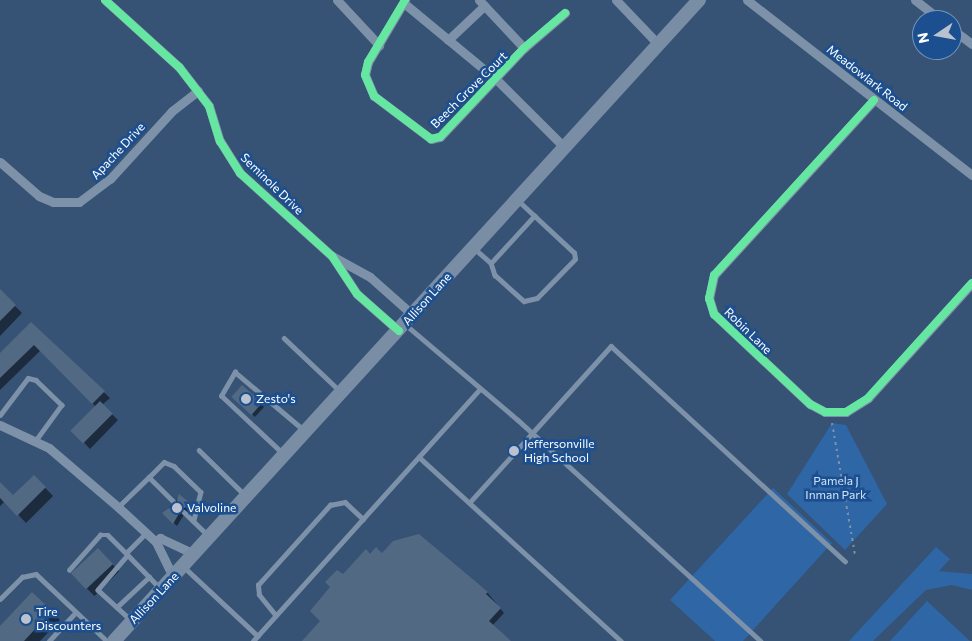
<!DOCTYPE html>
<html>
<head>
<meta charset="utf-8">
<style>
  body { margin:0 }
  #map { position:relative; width:972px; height:641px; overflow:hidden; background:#365274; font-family:Commissioner,sans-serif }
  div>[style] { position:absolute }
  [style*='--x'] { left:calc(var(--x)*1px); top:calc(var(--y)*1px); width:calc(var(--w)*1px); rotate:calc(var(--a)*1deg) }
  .green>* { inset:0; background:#2f66a5 }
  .shadow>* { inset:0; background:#0007; transform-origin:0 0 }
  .building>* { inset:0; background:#526984; transform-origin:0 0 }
  .path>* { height:2px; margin-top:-1px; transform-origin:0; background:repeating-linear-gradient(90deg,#7d92a8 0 2.5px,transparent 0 6.5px) }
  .service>* { height:4.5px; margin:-2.25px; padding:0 2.25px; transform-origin:2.25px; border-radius:2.25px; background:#7d92a8 }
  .minor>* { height:9px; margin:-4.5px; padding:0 4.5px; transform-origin:4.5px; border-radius:4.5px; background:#7d92a8 }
  .secondary>* { height:14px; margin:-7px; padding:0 7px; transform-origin:7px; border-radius:7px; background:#798da4 }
  .cycleway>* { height:8px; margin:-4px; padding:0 4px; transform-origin:4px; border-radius:4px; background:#66e7a1 }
  .dots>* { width:14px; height:14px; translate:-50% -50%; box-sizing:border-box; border:2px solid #1b4f8f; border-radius:50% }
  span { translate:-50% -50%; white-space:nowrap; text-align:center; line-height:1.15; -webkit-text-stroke:5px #1b4f8f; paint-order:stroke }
  .street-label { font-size:12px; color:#fff }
  .poi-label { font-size:12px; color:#fff }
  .left { translate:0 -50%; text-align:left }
  .park-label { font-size:12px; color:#cfe3fa }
  .north { position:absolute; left:912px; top:10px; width:50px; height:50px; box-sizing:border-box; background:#1b4f8f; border:1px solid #7695bc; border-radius:50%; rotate:258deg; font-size:14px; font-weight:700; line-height:20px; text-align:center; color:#fff }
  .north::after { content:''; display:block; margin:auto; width:18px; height:22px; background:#b9c2ce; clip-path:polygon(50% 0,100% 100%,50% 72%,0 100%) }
</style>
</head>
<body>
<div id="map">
  <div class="green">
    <div style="clip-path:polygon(832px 423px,846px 425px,887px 504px,845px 550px,787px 494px)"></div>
    <div style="clip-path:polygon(773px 488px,832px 543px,743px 641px,715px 641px,670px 600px)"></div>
    <div style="clip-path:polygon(936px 547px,950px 559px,939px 571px,972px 574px,972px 590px,952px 585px,926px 590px,873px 641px,849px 641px)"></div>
    <div style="clip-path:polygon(927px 601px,970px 641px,890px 641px)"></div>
  </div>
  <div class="shadow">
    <div style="clip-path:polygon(3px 294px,22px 313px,0 336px,0 298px)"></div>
    <div style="clip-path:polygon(31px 324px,110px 398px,102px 405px,118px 420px,90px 449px,73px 431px,96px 407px,41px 350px,0 390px,0 355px)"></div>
    <div style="clip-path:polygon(233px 396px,261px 404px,264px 407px,255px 417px)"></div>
    <div style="clip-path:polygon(34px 476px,53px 496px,26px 523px,5px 501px,0 506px,0 484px,13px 497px)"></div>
    <div style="clip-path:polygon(180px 496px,194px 508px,185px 513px,177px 526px,164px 513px)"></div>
    <div style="left:98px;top:550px;width:30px;height:35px;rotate:45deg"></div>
    <div style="clip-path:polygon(382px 554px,487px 592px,504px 613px,492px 626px,508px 641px,304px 641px,322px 621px,343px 576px,370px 555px)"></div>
    <div style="clip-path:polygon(32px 594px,60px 620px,40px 641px,0 641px,0 628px)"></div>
  </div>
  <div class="building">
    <div style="clip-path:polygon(0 289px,16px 305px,0 321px)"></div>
    <div style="clip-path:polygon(31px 322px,105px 391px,92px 404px,34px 345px,0 378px,0 353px)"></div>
    <div style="left:242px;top:385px;width:27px;height:16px;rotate:42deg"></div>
    <div style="left:100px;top:401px;width:18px;height:42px;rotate:45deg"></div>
    <div style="clip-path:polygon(34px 475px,46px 487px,17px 516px,0 498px,0 482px,13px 495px)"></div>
    <div style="clip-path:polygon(179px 494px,191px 504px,181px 510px,173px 524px,162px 513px,176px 503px)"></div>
    <div style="clip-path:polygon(419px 534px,488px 592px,486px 594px,501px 608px,489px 621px,511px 641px,302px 641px,320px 621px,310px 611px,330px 587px,325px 582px,337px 570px,343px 574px,366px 549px,370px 554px,376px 547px,382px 553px,393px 541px)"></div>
    <div style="left:98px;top:548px;width:22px;height:37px;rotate:47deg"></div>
    <div style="clip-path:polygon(32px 592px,52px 611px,24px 641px,0 641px,0 626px)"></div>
  </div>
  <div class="path">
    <div style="--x:832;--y:423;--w:134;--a:80.1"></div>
  </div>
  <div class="service">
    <div style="--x:475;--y:249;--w:21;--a:41"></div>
    <div style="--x:491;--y:263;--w:13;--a:72"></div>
    <div style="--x:495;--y:275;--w:39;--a:42"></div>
    <div style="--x:524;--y:301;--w:13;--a:-13"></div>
    <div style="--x:537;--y:298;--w:54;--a:-45.7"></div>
    <div style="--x:575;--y:259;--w:6;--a:-99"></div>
    <div style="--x:574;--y:253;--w:76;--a:-137.1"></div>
    <div style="--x:491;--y:263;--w:64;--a:-47.5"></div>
    <div style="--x:406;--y:325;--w:147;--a:40.3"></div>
    <div style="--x:518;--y:420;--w:328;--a:42.3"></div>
    <div style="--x:284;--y:338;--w:76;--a:43.4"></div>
    <div style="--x:0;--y:415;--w:46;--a:-52.9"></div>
    <div style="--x:28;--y:378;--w:8;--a:14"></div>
    <div style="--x:36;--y:380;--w:36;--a:44"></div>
    <div style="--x:62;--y:405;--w:46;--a:126.1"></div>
    <div style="--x:199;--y:450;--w:63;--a:44.4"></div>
    <div style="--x:282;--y:453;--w:83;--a:-136.9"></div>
    <div style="--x:221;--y:396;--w:28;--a:-60"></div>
    <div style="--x:235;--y:372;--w:92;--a:40.1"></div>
    <div style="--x:419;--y:457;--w:273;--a:42.3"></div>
    <div style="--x:149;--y:477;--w:21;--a:-45"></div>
    <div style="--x:164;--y:462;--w:11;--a:22"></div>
    <div style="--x:174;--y:466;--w:37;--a:44"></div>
    <div style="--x:201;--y:492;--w:30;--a:104"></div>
    <div style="--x:470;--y:502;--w:210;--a:-47.9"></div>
    <div style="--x:611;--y:346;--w:318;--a:42.6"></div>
    <div style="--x:118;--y:507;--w:43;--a:-44.1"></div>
    <div style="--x:149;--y:477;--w:34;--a:45"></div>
    <div style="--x:184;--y:512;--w:33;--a:44"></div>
    <div style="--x:127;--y:554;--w:47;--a:45.9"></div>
    <div style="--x:128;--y:555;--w:46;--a:130.6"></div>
    <div style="--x:98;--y:590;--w:45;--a:42.3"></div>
    <div style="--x:184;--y:567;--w:101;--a:43"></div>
    <div style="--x:69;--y:570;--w:47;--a:-48.5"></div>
    <div style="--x:100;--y:535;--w:8;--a:0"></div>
    <div style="--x:108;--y:535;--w:25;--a:45"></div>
    <div style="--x:126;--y:553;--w:28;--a:-45"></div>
    <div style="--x:0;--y:599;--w:31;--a:-45"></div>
    <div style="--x:22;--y:577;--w:14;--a:-12"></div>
    <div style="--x:36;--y:574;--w:98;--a:43.3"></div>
    <div style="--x:117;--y:607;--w:44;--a:-43.2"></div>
    <div style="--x:276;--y:616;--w:27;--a:-129"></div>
    <div style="--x:259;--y:595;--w:10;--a:-96"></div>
    <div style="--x:258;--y:585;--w:108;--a:-48"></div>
    <div style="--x:330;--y:505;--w:15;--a:-11"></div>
    <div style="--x:345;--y:502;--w:25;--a:43"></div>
    <div style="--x:49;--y:641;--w:38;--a:-47"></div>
    <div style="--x:253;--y:641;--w:338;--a:-48"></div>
  </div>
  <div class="minor">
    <div style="--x:105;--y:0;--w:100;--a:42.2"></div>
    <div style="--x:179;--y:67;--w:49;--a:52.4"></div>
    <div style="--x:209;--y:106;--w:37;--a:73"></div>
    <div style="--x:220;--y:141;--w:38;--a:58"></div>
    <div style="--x:240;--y:173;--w:124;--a:42.1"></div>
    <div style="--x:332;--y:256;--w:45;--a:56.7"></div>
    <div style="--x:357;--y:294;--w:56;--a:41.4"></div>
    <div style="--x:337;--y:0;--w:62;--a:47"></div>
    <div style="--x:405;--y:0;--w:72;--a:120.8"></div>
    <div style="--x:368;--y:62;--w:13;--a:103"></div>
    <div style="--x:365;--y:75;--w:23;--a:67"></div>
    <div style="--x:374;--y:96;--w:71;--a:37"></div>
    <div style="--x:431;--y:139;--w:9;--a:-13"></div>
    <div style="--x:440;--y:137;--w:122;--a:-46.7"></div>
    <div style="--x:524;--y:48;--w:54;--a:-40.5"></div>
    <div style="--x:479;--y:0;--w:66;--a:46.8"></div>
    <div style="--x:616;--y:0;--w:59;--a:46.4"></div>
    <div style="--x:747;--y:0;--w:285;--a:37.9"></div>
    <div style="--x:915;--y:0;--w:33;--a:38"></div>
    <div style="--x:405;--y:4;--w:119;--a:39.6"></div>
    <div style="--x:497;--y:80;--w:93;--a:45"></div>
    <div style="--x:952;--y:29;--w:25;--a:37"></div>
    <div style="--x:448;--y:40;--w:50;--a:-43.4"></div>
    <div style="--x:874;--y:100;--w:237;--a:132.4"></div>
    <div style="--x:714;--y:275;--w:24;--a:102"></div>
    <div style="--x:709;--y:298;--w:17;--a:73"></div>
    <div style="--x:714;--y:314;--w:132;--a:43.2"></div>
    <div style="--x:810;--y:404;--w:17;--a:28"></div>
    <div style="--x:825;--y:412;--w:21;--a:0"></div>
    <div style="--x:846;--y:412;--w:26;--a:-32"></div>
    <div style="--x:868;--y:398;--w:155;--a:-47.9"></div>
    <div style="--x:0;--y:162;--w:52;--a:41.1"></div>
    <div style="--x:39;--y:196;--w:15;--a:23"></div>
    <div style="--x:53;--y:202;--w:26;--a:0"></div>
    <div style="--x:79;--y:202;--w:39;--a:-37"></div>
    <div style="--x:110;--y:179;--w:92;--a:-47.6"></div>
    <div style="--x:172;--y:111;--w:33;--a:-38"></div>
    <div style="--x:332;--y:256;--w:43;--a:28.9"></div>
    <div style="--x:370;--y:277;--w:57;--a:41.5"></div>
    <div style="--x:0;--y:425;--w:54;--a:25.1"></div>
    <div style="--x:49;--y:448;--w:91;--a:40.5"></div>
    <div style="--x:118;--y:507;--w:52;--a:42.6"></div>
    <div style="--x:156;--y:542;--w:39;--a:64"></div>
    <div style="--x:156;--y:542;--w:6;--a:-45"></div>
    <div style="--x:160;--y:538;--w:38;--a:25"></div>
  </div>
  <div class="secondary">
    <div style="--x:114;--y:641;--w:868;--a:-47.62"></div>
  </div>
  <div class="cycleway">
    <div style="--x:105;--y:0;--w:100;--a:42.2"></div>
    <div style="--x:179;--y:67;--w:49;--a:52.4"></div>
    <div style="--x:209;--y:106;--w:37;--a:73"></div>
    <div style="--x:220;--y:141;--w:38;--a:58"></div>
    <div style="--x:240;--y:173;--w:124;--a:42.1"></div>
    <div style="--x:332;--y:256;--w:45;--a:56.7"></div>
    <div style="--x:357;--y:294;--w:56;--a:41.4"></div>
    <div style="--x:405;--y:0;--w:72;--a:120.8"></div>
    <div style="--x:368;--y:62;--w:13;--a:103"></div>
    <div style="--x:365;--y:75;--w:23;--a:67"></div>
    <div style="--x:374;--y:96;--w:71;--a:37"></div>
    <div style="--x:431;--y:139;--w:9;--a:-13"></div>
    <div style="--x:440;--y:137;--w:122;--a:-46.7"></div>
    <div style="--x:524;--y:48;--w:54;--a:-40.5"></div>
    <div style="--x:874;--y:100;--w:237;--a:132.4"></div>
    <div style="--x:714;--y:275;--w:24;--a:102"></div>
    <div style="--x:709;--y:298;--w:17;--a:73"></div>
    <div style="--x:714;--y:314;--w:132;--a:43.2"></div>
    <div style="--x:810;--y:404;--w:17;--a:28"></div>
    <div style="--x:825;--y:412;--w:21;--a:0"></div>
    <div style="--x:846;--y:412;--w:26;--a:-32"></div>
    <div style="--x:868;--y:398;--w:155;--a:-47.9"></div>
  </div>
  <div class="dots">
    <div style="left:246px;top:399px;background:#b9c2ce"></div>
    <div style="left:514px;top:451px;background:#b9c2ce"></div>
    <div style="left:177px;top:508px;background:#b9c2ce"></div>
    <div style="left:26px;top:619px;background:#b9c2ce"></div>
  </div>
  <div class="street-label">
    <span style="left:867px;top:78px;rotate:38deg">Meadowlark Road</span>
    <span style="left:469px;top:90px;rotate:-45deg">Beech Grove Court</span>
    <span style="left:118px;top:151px;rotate:-47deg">Apache Drive</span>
    <span style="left:272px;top:184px;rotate:44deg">Seminole Drive</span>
    <span style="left:427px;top:299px;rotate:-48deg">Allison Lane</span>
    <span style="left:748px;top:331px;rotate:44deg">Robin Lane</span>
    <span style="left:154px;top:598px;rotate:-47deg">Allison Lane</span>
  </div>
  <div class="poi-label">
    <span class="left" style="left:256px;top:399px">Zesto's</span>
    <span class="left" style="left:524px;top:451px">Jeffersonville<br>High School</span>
    <span class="left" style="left:187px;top:508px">Valvoline</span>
    <span class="left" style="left:36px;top:619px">Tire<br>Discounters</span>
  </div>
  <div class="park-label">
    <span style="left:836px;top:488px">Pamela J<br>Inman Park</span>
  </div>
  <div class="north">N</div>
</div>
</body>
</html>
